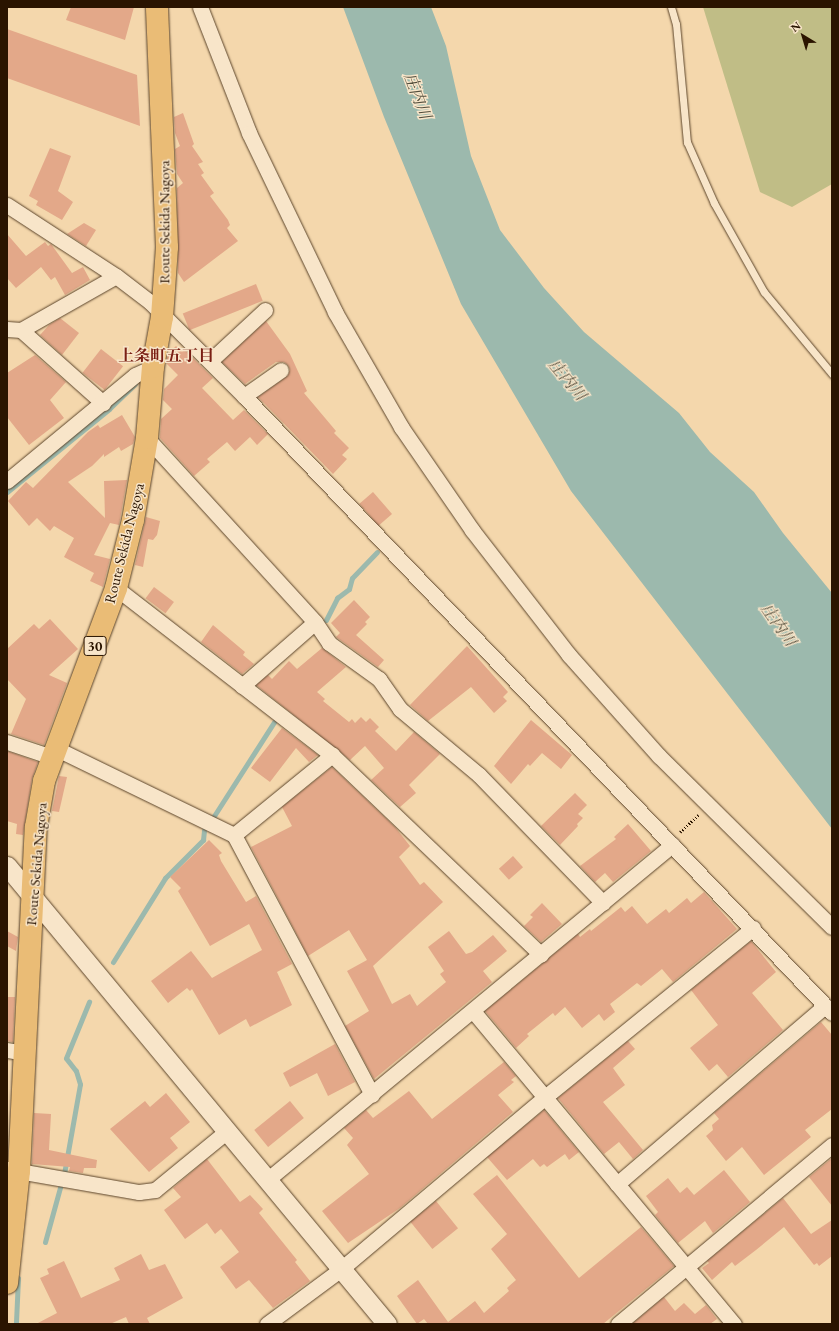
<!DOCTYPE html>
<html>
<head>
<meta charset="utf-8">
<style>
  body { margin:0 }
  #map { position:relative; width:839px; height:1331px; overflow:hidden; background:#f4d7ac; font-family:"EB Garamond","Noto Serif JP",serif }
  div>[style] { position:absolute }
  [style*='--x'] { left:calc(var(--x)*1px); top:calc(var(--y)*1px); width:calc(var(--w)*1px); rotate:calc(var(--a)*1deg) }
  .green>* { inset:0; background:#c0bd86 }
  .water>* { inset:0; background:#9cb9ad }
  .stream>* { height:5px; margin:-2.5px; padding:0 2.5px; transform-origin:2.5px; border-radius:2.5px; background:#9cb9ad }
  .building>* { inset:0; background:#e3a889; transform-origin:0 0 }
  .path>* { height:2.5px; margin-top:-1.25px; transform-origin:0; background:repeating-linear-gradient(90deg,#2a1400 0 1px,transparent 0 3px) }
  .roads { filter:drop-shadow(0 0 1px #5c452b) drop-shadow(0 0 1px #5c452b) }
  .service>* { height:7px; margin:-3.5px; padding:0 3.5px; transform-origin:3.5px; border-radius:3.5px; background:#f8e5c9 }
  .minor>* { height:15px; margin:-7.5px; padding:0 7.5px; transform-origin:7.5px; border-radius:7.5px; background:#f8e5c9 }
  .tertiary>* { height:19px; margin:-9.5px; padding:0 9.5px; transform-origin:9.5px; border-radius:9.5px; background:#f8e5c9 }
  .primary>* { height:22px; margin:-11px; padding:0 11px; transform-origin:11px; border-radius:11px; background:#eabc76 }
  span { translate:-50% -50%; white-space:nowrap; text-align:center; line-height:1.15; -webkit-text-stroke:3px #f8e5c9; paint-order:stroke }
  .shield-label span { padding:1px 3px; background:#f8e5c9; border:1px solid; border-radius:3px; -webkit-text-stroke-width:0 }
  .shield-label { font-size:14px; color:#2a1400; font-weight:700 }
  .street-label { font-size:15px; color:#2a1400 }
  .water-label { font-size:16px; color:#524e3d; font-style:italic }
  .neighbourhood-label { font-size:16px; color:#7a1f14; font-weight:700 }
  .frame { position:absolute; inset:0; border:8px solid #2a1400; pointer-events:none }
  .north { position:absolute; left:783px; top:16px; width:40px; height:40px; -webkit-text-stroke:3px #f8e5c9; paint-order:stroke; rotate:322deg; font-size:11px; font-weight:700; line-height:16px; text-align:center; color:#2a1400 }
  .north::after { content:''; display:block; margin:auto; width:14px; height:18px; background:#2a1400; clip-path:polygon(50% 0,100% 100%,50% 72%,0 100%) }
</style>
</head>
<body>
<div id="map">
  <div class="green">
    <div style="clip-path:polygon(703px 7px,832px 7px,832px 184px,792px 207px,760px 192px)"></div>
  </div>
  <div class="water">
    <div style="clip-path:polygon(343px 7px,431px 7px,446px 46px,471px 156px,500px 230px,544px 288px,584px 332px,679px 413px,710px 452px,754px 492px,783px 533px,832px 593px,832px 829px,571px 491px,461px 304px,384px 117px)"></div>
  </div>
  <div class="stream">
    <div style="--x:7;--y:492;--w:132;--a:-39.1"></div>
    <div style="--x:109;--y:409;--w:36;--a:-44"></div>
    <div style="--x:326;--y:620;--w:25;--a:-63"></div>
    <div style="--x:337;--y:598;--w:15;--a:-37"></div>
    <div style="--x:349;--y:589;--w:11;--a:-75"></div>
    <div style="--x:352;--y:578;--w:36;--a:-46"></div>
    <div style="--x:212;--y:819;--w:115;--a:-57.4"></div>
    <div style="--x:113;--y:962;--w:99;--a:-58.2"></div>
    <div style="--x:165;--y:878;--w:54;--a:-45"></div>
    <div style="--x:203;--y:840;--w:10;--a:-84"></div>
    <div style="--x:64;--y:1174;--w:91;--a:-79.9"></div>
    <div style="--x:80;--y:1084;--w:14;--a:-107"></div>
    <div style="--x:76;--y:1071;--w:16;--a:-128"></div>
    <div style="--x:66;--y:1058;--w:61;--a:-67.7"></div>
    <div style="--x:45;--y:1242;--w:60;--a:-74.6"></div>
    <div style="--x:16;--y:1322;--w:44;--a:-87.4"></div>
  </div>
  <div class="building">
    <div style="clip-path:polygon(71px 7px,134px 7px,125px 40px,66px 20px)"></div>
    <div style="clip-path:polygon(7px 29px,137px 75px,140px 126px,7px 78px)"></div>
    <div style="clip-path:polygon(183px 113px,194px 144px,192px 146px,203px 162px,198px 164px,204px 173px,201px 175px,214px 193px,210px 196px,228px 220px,230px 225px,227px 228px,238px 241px,184px 282px,178px 273px,177px 188px,183px 183px,177px 174px,175px 149px,180px 146px,175px 133px,174px 117px)"></div>
    <div style="clip-path:polygon(50px 148px,71px 156px,58px 191px,73px 202px,62px 220px,36px 205px,38px 201px,29px 196px)"></div>
    <div style="clip-path:polygon(84px 223px,96px 230px,86px 246px,67px 234px)"></div>
    <div style="clip-path:polygon(7px 234px,26px 256px,45px 242px,48px 246px,51px 244px,72px 273px,83px 267px,90px 280px,65px 295px,55px 277px,51px 280px,41px 267px,16px 288px,7px 278px)"></div>
    <div style="left:256px;top:284px;width:18px;height:79px;rotate:68deg"></div>
    <div style="clip-path:polygon(60px 318px,79px 333px,62px 355px,40px 335px,49px 325px)"></div>
    <div style="clip-path:polygon(266px 321px,290px 354px,307px 391px,304px 393px,336px 431px,334px 433px,349px 448px,342px 455px,347px 459px,333px 474px,258px 397px,286px 377px,290px 370px,288px 365px,284px 362px,276px 362px,245px 384px,222px 362px)"></div>
    <div style="clip-path:polygon(176px 346px,182px 352px,184px 349px,213px 378px,202px 388px,233px 420px,244px 410px,268px 434px,257px 445px,250px 437px,235px 451px,227px 442px,207px 459px,210px 462px,194px 476px,160px 438px,161px 419px,172px 409px,163px 400px,164px 389px,178px 375px,166px 363px,168px 354px)"></div>
    <div style="left:101px;top:349px;width:28px;height:30px;rotate:38deg"></div>
    <div style="clip-path:polygon(35px 355px,66px 382px,50px 400px,64px 418px,29px 445px,7px 417px,7px 373px)"></div>
    <div style="clip-path:polygon(122px 415px,135px 437px,133px 444px,121px 451px,119px 447px,104px 457px,104px 454px,92px 466px,68px 482px,105px 518px,104px 481px,127px 480px,119px 525px,110px 523px,94px 555px,110px 559px,103px 587px,90px 581px,94px 573px,64px 557px,74px 538px,54px 526px,50px 531px,37px 518px,29px 526px,8px 501px,26px 482px,33px 488px,88px 432px,98px 425px,100px 428px)"></div>
    <div style="left:373px;top:492px;width:29px;height:18px;rotate:49deg"></div>
    <div style="clip-path:polygon(146px 517px,160px 521px,157px 535px,153px 540px,148px 539px,143px 567px,135px 565px)"></div>
    <div style="left:154px;top:587px;width:25px;height:14px;rotate:37deg"></div>
    <div style="clip-path:polygon(354px 600px,370px 617px,365px 622px,367px 624px,356px 635px,384px 660px,378px 667px,336px 637px,340px 633px,331px 623px)"></div>
    <div style="clip-path:polygon(50px 619px,78px 649px,49px 675px,67px 683px,44px 745px,11px 734px,26px 699px,7px 679px,7px 649px,34px 624px,39px 629px)"></div>
    <div style="clip-path:polygon(213px 625px,245px 652px,243px 655px,254px 664px,242px 674px,201px 642px)"></div>
    <div style="clip-path:polygon(467px 646px,508px 692px,503px 697px,507px 701px,494px 713px,471px 687px,428px 721px,410px 705px)"></div>
    <div style="clip-path:polygon(322px 648px,346px 667px,317px 692px,325px 699px,323px 701px,349px 722px,352px 719px,355px 723px,361px 717px,366px 722px,370px 718px,379px 727px,375px 731px,396px 751px,414px 732px,440px 754px,409px 785px,416px 793px,400px 807px,371px 780px,384px 768px,365px 746px,350px 760px,256px 685px,268px 675px,272px 679px,289px 661px,297px 669px)"></div>
    <div style="clip-path:polygon(531px 720px,572px 755px,561px 769px,542px 753px,530px 766px,528px 764px,511px 784px,494px 766px)"></div>
    <div style="clip-path:polygon(282px 728px,318px 755px,309px 762px,296px 748px,270px 782px,251px 768px)"></div>
    <div style="clip-path:polygon(7px 751px,38px 762px,32px 779px,23px 835px,16px 834px,17px 824px,7px 821px)"></div>
    <div style="clip-path:polygon(332px 767px,395px 827px,410px 846px,399px 857px,420px 885px,424px 882px,443px 902px,373px 966px,392px 1004px,410px 994px,417px 1006px,446px 982px,440px 974px,444px 971px,428px 947px,449px 931px,466px 954px,472px 952px,493px 935px,507px 951px,483px 971px,492px 982px,374px 1079px,345px 1026px,369px 1011px,347px 971px,367px 960px,349px 930px,308px 956px,251px 847px,292px 826px,282px 807px)"></div>
    <div style="clip-path:polygon(59px 776px,67px 777px,59px 812px,52px 811px)"></div>
    <div style="clip-path:polygon(575px 793px,587px 805px,578px 814px,583px 818px,577px 824px,578px 826px,560px 845px,541px 826px)"></div>
    <div style="clip-path:polygon(628px 824px,651px 851px,613px 882px,605px 873px,595px 882px,580px 866px,616px 839px,614px 837px)"></div>
    <div style="clip-path:polygon(209px 840px,222px 853px,219px 855px,221px 861px,246px 902px,256px 896px,292px 964px,277px 972px,292px 1005px,250px 1027px,246px 1019px,219px 1035px,192px 989px,190px 991px,187px 988px,168px 1003px,151px 981px,191px 951px,212px 978px,262px 950px,249px 924px,210px 946px,178px 891px,181px 888px,170px 877px)"></div>
    <div style="left:513px;top:856px;width:15px;height:19px;rotate:48deg"></div>
    <div style="clip-path:polygon(704px 892px,737px 929px,673px 982px,662px 969px,641px 986px,637px 983px,610px 1004px,615px 1012px,604px 1021px,599px 1014px,582px 1028px,565px 1007px,555px 1016px,553px 1013px,527px 1034px,529px 1036px,516px 1048px,485px 1011px,578px 934px,580px 937px,590px 929px,591px 931px,621px 907px,625px 912px,632px 906px,647px 924px,666px 909px,669px 913px,687px 898px,691px 903px)"></div>
    <div style="clip-path:polygon(542px 903px,562px 924px,541px 942px,524px 926px,533px 917px,530px 915px)"></div>
    <div style="clip-path:polygon(7px 931px,18px 937px,16px 951px,7px 946px)"></div>
    <div style="clip-path:polygon(751px 941px,776px 972px,752px 993px,783px 1030px,728px 1077px,717px 1064px,709px 1071px,690px 1048px,718px 1025px,691px 990px)"></div>
    <div style="clip-path:polygon(7px 997px,15px 997px,13px 1042px,7px 1041px)"></div>
    <div style="clip-path:polygon(821px 1022px,832px 1035px,832px 1109px,805px 1130px,811px 1137px,764px 1175px,742px 1147px,726px 1161px,706px 1136px,713px 1130px,712px 1125px,719px 1119px,714px 1113px)"></div>
    <div style="clip-path:polygon(628px 1041px,635px 1049px,613px 1068px,625px 1085px,603px 1102px,643px 1150px,633px 1159px,619px 1142px,604px 1154px,558px 1098px)"></div>
    <div style="clip-path:polygon(335px 1044px,355px 1082px,328px 1096px,317px 1073px,290px 1087px,283px 1073px)"></div>
    <div style="clip-path:polygon(504px 1062px,516px 1076px,511px 1080px,514px 1082px,498px 1095px,513px 1112px,400px 1208px,348px 1243px,322px 1211px,369px 1174px,347px 1145px,353px 1138px,344px 1128px,366px 1110px,373px 1118px,409px 1091px,432px 1119px)"></div>
    <div style="clip-path:polygon(166px 1093px,190px 1122px,170px 1138px,178px 1148px,149px 1172px,110px 1129px,145px 1101px,150px 1107px)"></div>
    <div style="left:290px;top:1101px;width:22px;height:46px;rotate:51deg"></div>
    <div style="clip-path:polygon(544px 1110px,579px 1152px,569px 1160px,565px 1154px,547px 1167px,544px 1164px,540px 1167px,533px 1159px,507px 1180px,487px 1157px)"></div>
    <div style="clip-path:polygon(34px 1113px,51px 1114px,49px 1150px,97px 1160px,96px 1168px,84px 1168px,83px 1173px,69px 1171px,70px 1167px,32px 1164px)"></div>
    <div style="clip-path:polygon(832px 1158px,832px 1206px,809px 1177px)"></div>
    <div style="clip-path:polygon(207px 1159px,240px 1202px,250px 1195px,263px 1209px,259px 1213px,297px 1260px,295px 1262px,310px 1281px,273px 1308px,249px 1280px,236px 1289px,220px 1267px,239px 1252px,221px 1229px,215px 1234px,207px 1223px,185px 1239px,164px 1210px,181px 1197px,173px 1188px)"></div>
    <div style="clip-path:polygon(724px 1170px,750px 1202px,713px 1233px,705px 1221px,678px 1243px,655px 1215px,658px 1212px,646px 1196px,668px 1178px,680px 1193px,687px 1187px,694px 1195px)"></div>
    <div style="clip-path:polygon(497px 1175px,579px 1278px,641px 1227px,674px 1266px,603px 1324px,428px 1324px,424px 1319px,417px 1324px,397px 1296px,418px 1280px,448px 1322px,475px 1301px,484px 1313px,509px 1291px,507px 1288px,516px 1280px,491px 1249px,507px 1234px,473px 1194px)"></div>
    <div style="clip-path:polygon(783px 1198px,811px 1234px,832px 1220px,832px 1256px,819px 1266px,817px 1263px,814px 1265px,784px 1227px,756px 1250px,735px 1266px,732px 1262px,712px 1280px,702px 1268px,709px 1263px,707px 1261px)"></div>
    <div style="left:436px;top:1201px;width:35px;height:33px;rotate:51deg"></div>
    <div style="clip-path:polygon(141px 1254px,149px 1270px,165px 1264px,183px 1298px,147px 1318px,150px 1324px,129px 1324px,126px 1317px,110px 1324px,36px 1324px,57px 1313px,40px 1278px,49px 1274px,47px 1269px,64px 1261px,81px 1298px,120px 1280px,114px 1268px)"></div>
    <div style="clip-path:polygon(664px 1297px,675px 1311px,684px 1303px,695px 1314px,706px 1305px,717px 1319px,710px 1324px,632px 1324px)"></div>
  </div>
  <div class="path">
    <div style="--x:680;--y:832;--w:25;--a:-43"></div>
  </div>
  <div class="roads">
    <div class="service">
      <div style="--x:671;--y:7;--w:18;--a:74"></div>
      <div style="--x:676;--y:24;--w:119;--a:84.7"></div>
      <div style="--x:687;--y:142;--w:67;--a:66.1"></div>
      <div style="--x:714;--y:203;--w:102;--a:60.7"></div>
      <div style="--x:764;--y:292;--w:107;--a:50.3"></div>
    </div>
    <div class="minor">
      <div style="--x:200;--y:7;--w:135;--a:68.7"></div>
      <div style="--x:249;--y:133;--w:199;--a:64.3"></div>
      <div style="--x:335;--y:312;--w:133;--a:60.1"></div>
      <div style="--x:401;--y:427;--w:125;--a:55.4"></div>
      <div style="--x:472;--y:530;--w:158;--a:52.2"></div>
      <div style="--x:569;--y:655;--w:135;--a:48.3"></div>
      <div style="--x:659;--y:756;--w:243;--a:44.7"></div>
      <div style="--x:7;--y:205;--w:130;--a:33.1"></div>
      <div style="--x:116;--y:276;--w:43;--a:37.4"></div>
      <div style="--x:150;--y:302;--w:133;--a:45"></div>
      <div style="--x:244;--y:396;--w:852;--a:46.38"></div>
      <div style="--x:7;--y:329;--w:14;--a:4"></div>
      <div style="--x:21;--y:330;--w:110;--a:41.7"></div>
      <div style="--x:21;--y:330;--w:109;--a:-29.6"></div>
      <div style="--x:210;--y:361;--w:75;--a:-42.8"></div>
      <div style="--x:244;--y:396;--w:45;--a:-35.1"></div>
      <div style="--x:147;--y:438;--w:249;--a:47.6"></div>
      <div style="--x:315;--y:622;--w:25;--a:56"></div>
      <div style="--x:329;--y:643;--w:62;--a:35.8"></div>
      <div style="--x:379;--y:679;--w:37;--a:55"></div>
      <div style="--x:400;--y:709;--w:103;--a:39.9"></div>
      <div style="--x:479;--y:775;--w:178;--a:45.9"></div>
      <div style="--x:7;--y:481;--w:166;--a:-39.6"></div>
      <div style="--x:135;--y:375;--w:20;--a:-24"></div>
      <div style="--x:116;--y:588;--w:273;--a:37.7"></div>
      <div style="--x:332;--y:755;--w:289;--a:43.7"></div>
      <div style="--x:242;--y:686;--w:97;--a:-41.2"></div>
      <div style="--x:7;--y:742;--w:47;--a:18.4"></div>
      <div style="--x:55;--y:748;--w:199;--a:25.9"></div>
      <div style="--x:234;--y:835;--w:294;--a:62"></div>
      <div style="--x:234;--y:835;--w:127;--a:-39.2"></div>
      <div style="--x:473;--y:1011;--w:408;--a:50.2"></div>
      <div style="--x:7;--y:1050;--w:19;--a:9"></div>
      <div style="--x:7;--y:1169;--w:134;--a:9.9"></div>
      <div style="--x:139;--y:1192;--w:16;--a:-7"></div>
      <div style="--x:155;--y:1190;--w:93;--a:-39.3"></div>
      <div style="--x:267;--y:1180;--w:526;--a:-39.6"></div>
      <div style="--x:617;--y:1184;--w:274;--a:-40.6"></div>
      <div style="--x:267;--y:1324;--w:92;--a:-36.6"></div>
      <div style="--x:341;--y:1269;--w:267;--a:-40.1"></div>
      <div style="--x:545;--y:1097;--w:268;--a:-39.1"></div>
      <div style="--x:618;--y:1324;--w:279;--a:-39.9"></div>
    </div>
    <div class="tertiary">
      <div style="--x:7;--y:866;--w:595;--a:50.32"></div>
    </div>
    <div class="primary">
      <div style="--x:7;--y:1283;--w:113;--a:-83.9"></div>
      <div style="--x:19;--y:1171;--w:344;--a:-87.2"></div>
      <div style="--x:36;--y:827;--w:47;--a:-80.1"></div>
      <div style="--x:44;--y:781;--w:206;--a:-69.5"></div>
      <div style="--x:116;--y:588;--w:70;--a:-76"></div>
      <div style="--x:133;--y:520;--w:83;--a:-80.3"></div>
      <div style="--x:147;--y:438;--w:71;--a:-85.2"></div>
      <div style="--x:153;--y:367;--w:51;--a:-79.8"></div>
      <div style="--x:162;--y:317;--w:70;--a:-85.9"></div>
      <div style="--x:167;--y:247;--w:240;--a:-92.4"></div>
    </div>
  </div>
  <div class="shield-label">
    <span style="left:95px;top:646px">30</span>
  </div>
  <div class="street-label">
    <span style="left:164px;top:222px;rotate:-90deg">Route Sekida Nagoya</span>
    <span style="left:124px;top:543px;rotate:-76deg">Route Sekida Nagoya</span>
    <span style="left:36px;top:864px;rotate:-85deg">Route Sekida Nagoya</span>
  </div>
  <div class="water-label">
    <span style="left:417px;top:96px;rotate:69deg">庄内川</span>
    <span style="left:567px;top:380px;rotate:50deg">庄内川</span>
    <span style="left:778px;top:625px;rotate:55deg">庄内川</span>
  </div>
  <div class="neighbourhood-label">
    <span style="left:166px;top:356px">上条町五丁目</span>
  </div>
  <div class="frame"></div>
  <div class="north">N</div>
</div>
</body>
</html>
